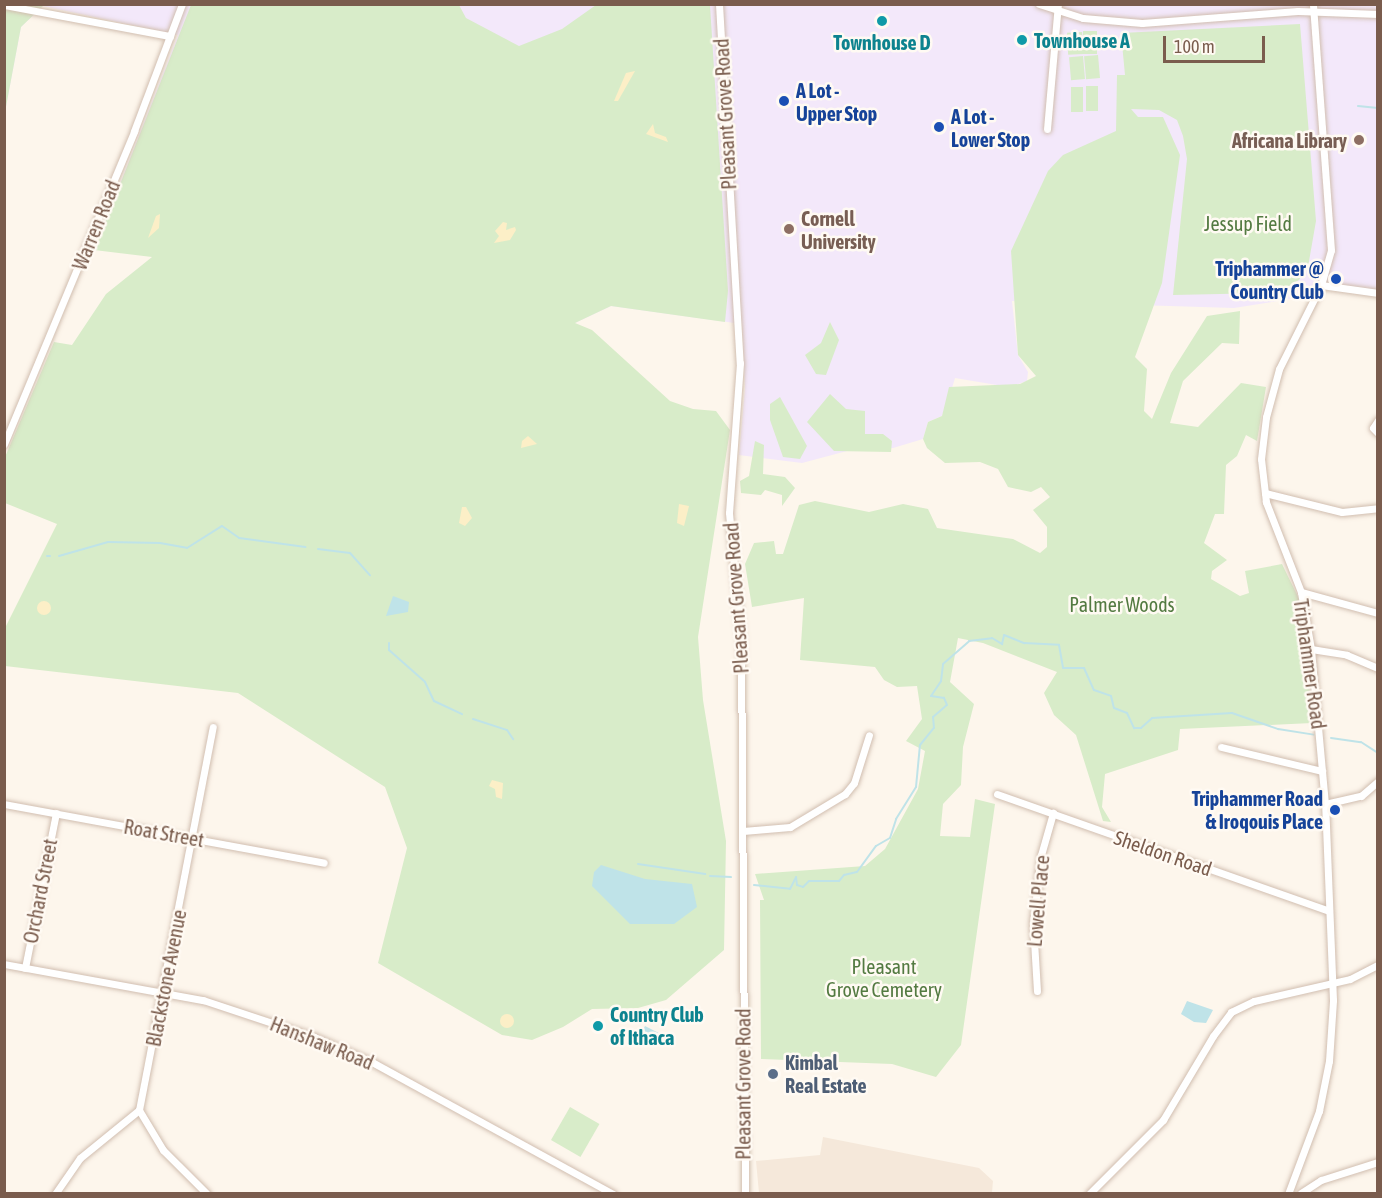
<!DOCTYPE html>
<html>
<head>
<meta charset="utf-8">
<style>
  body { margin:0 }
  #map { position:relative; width:1382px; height:1198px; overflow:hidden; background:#fdf6ec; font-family:"Asap Condensed",sans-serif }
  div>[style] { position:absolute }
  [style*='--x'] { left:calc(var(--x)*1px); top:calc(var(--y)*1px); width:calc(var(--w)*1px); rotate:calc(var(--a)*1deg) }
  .residential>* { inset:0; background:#f5e8da }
  .education>* { inset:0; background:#f3e8fa }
  .green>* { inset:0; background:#d8ecc9; transform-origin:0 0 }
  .sand>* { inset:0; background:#fcefc7 }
  .round { border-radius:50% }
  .water>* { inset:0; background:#bfe3e8; transform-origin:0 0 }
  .stream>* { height:2px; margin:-1px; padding:0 1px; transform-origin:1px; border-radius:1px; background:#bfe3e8 }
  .roads { filter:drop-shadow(0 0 2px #d1beb0) drop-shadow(0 0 2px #d1beb0) }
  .minor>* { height:7px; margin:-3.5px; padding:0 3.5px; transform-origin:3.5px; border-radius:3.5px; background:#fff }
  .dots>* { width:16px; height:16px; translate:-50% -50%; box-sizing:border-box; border:3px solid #fffaf3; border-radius:50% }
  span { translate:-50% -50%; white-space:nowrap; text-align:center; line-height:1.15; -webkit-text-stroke:5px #fffaf3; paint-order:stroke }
  .culture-label { font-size:20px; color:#0d838f; font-weight:700 }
  .left { translate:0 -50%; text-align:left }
  .transit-label { font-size:20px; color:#164399; font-weight:700 }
  .right { translate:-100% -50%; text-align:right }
  .street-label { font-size:20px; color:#7a5c4d }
  .education-label { font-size:20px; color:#785e54; font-weight:700 }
  .park-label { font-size:20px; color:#537a41 }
  .service-label { font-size:20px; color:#4e5e75; font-weight:700 }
  .frame { position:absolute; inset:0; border:6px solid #7a5c4d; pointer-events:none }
  .scale { position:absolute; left:1163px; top:36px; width:102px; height:27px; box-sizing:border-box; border:3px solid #7a5c4d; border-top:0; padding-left:8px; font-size:18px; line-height:21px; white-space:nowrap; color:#7a5c4d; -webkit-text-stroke:4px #fffaf3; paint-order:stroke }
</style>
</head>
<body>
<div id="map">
  <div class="residential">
    <div style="clip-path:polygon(823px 1137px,979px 1168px,993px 1181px,992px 1193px,759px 1193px,756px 1161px,820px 1155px)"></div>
  </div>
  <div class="education">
    <div style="clip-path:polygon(5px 5px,1377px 5px,1377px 293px,1319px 287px,1297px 298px,1234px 308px,1012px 301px,1018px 355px,1028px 372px,1027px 381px,1009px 387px,955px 378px,946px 408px,942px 416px,928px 422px,923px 439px,893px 448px,847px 451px,802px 463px,739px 455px,745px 388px,742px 324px,611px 306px,575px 323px,278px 235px,94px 250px,178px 35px,43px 6px,21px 27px,5px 112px)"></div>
  </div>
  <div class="green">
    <div style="clip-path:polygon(5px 5px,44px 5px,21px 27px,5px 112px)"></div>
    <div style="clip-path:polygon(191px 5px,459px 5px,466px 18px,519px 46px,562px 29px,596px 5px,710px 5px,728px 291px,725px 322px,611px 306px,575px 323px,592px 330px,670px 401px,693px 409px,716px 411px,730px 430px,698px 637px,703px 700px,726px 841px,724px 950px,666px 1000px,638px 1008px,592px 1009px,563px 1027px,532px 1040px,502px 1035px,378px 963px,407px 848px,385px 787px,238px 693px,5px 666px,4px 630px,57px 524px,5px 503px,5px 457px,54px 342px,72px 345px,106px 294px,152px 257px,94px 250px)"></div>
    <div style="clip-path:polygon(1300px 24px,1316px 221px,1308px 267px,1299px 280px,1284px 289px,1267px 293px,1173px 295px,1187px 159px,1183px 136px,1177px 120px,1159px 110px,1131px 109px,1138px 117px,1163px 117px,1180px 155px,1162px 283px,1135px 357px,1147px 369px,1144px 411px,1152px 419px,1171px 373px,1207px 316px,1240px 311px,1239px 344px,1222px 343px,1183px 381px,1170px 423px,1198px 427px,1241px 383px,1266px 387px,1257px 441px,1246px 435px,1237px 456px,1226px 465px,1224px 514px,1215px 514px,1204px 543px,1227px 560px,1212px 571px,1211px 579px,1240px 596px,1249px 593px,1245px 571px,1282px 564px,1304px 609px,1312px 723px,1180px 729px,1178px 750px,1105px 774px,1102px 807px,1111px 822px,1103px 821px,1076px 735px,1054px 715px,1044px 693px,1057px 672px,983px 643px,958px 638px,950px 682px,974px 704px,963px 747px,961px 785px,943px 804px,940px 836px,970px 837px,975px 799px,995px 804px,961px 1045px,936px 1077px,892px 1064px,761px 1059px,760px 900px,764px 900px,755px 874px,865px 866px,885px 849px,918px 789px,925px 751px,906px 741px,922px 719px,917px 686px,897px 687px,884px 680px,875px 667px,800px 660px,804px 598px,752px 607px,745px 564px,754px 543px,774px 541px,776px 554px,783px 554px,799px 505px,815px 501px,869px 512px,903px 504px,928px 509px,937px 528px,1013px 539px,1040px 553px,1047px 547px,1047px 527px,1033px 510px,1050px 497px,1041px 487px,1031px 492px,1008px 487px,998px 469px,980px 462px,945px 463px,927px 448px,923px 439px,928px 422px,942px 416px,949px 387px,1020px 384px,1036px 376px,1018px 355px,1011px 251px,1048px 171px,1063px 155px,1116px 131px,1117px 75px,1125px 75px,1121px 33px)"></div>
    <div style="left:1083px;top:31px;width:14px;height:23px"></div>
    <div style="left:1082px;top:32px;width:22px;height:15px;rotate:87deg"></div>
    <div style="left:1098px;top:55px;width:23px;height:14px;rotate:85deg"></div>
    <div style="left:1083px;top:56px;width:23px;height:14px;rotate:85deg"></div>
    <div style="left:1086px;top:86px;width:12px;height:25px"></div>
    <div style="left:1071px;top:87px;width:12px;height:25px"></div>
    <div style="clip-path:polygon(830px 322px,839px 340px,826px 375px,816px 374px,805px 355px,821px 343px)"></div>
    <div style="clip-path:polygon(830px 394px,846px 409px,865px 411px,865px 434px,883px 434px,892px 441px,891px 452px,834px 451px,807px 422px)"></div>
    <div style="clip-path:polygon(780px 397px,807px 446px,800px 459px,783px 457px,770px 420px,770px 404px)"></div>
    <div style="clip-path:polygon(755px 441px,764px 445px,763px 474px,785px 477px,795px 488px,782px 506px,782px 495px,765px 490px,761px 495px,741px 493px,740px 481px,749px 476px)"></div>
    <div style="left:570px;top:1107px;width:34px;height:38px;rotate:30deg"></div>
  </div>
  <div class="sand">
    <div style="clip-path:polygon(635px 71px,618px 101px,614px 101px,626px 73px)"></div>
    <div style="clip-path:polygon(653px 124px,655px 133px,666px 137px,668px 142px,646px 134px)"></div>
    <div style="clip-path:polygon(160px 214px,159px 228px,148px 238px,156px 216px)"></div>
    <div style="clip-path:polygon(503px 222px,507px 223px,506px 230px,515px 227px,516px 230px,510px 240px,494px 243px,499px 236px,495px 231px)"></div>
    <div style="clip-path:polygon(528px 436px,537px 444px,521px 448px,522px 441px)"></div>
    <div style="clip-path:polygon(679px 504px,689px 506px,684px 526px,677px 523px)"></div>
    <div style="clip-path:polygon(462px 507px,466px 507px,472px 518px,465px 526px,459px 523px)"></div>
    <div class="round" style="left:37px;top:601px;width:14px;height:14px"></div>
    <div style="clip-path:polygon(492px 780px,503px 783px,502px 799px,496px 797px,495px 789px,489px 786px)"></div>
    <div class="round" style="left:500px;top:1014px;width:14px;height:14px"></div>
  </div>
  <div class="water">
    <div style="clip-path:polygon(393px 596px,409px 602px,408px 612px,386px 616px)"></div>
    <div style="clip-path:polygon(601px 865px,645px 879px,692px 884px,697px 907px,674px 924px,630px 924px,592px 886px,594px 872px)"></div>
    <div style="clip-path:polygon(1187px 1001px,1213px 1010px,1206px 1023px,1194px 1022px,1181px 1014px)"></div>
    <div style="left:645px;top:1026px;width:22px;height:10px;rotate:27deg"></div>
  </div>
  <div class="stream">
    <div style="--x:1358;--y:106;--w:20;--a:6"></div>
    <div style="--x:318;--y:549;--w:32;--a:7"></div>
    <div style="--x:350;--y:553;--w:30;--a:48"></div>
    <div style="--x:47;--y:556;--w:3;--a:0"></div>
    <div style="--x:59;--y:556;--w:51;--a:-15.9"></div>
    <div style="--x:108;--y:542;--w:52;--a:1.1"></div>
    <div style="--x:160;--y:543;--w:27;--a:10"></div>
    <div style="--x:187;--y:548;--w:41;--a:-32.2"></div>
    <div style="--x:222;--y:526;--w:21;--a:35"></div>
    <div style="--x:239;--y:538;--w:67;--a:7.8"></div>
    <div style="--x:389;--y:643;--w:7;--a:90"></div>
    <div style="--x:389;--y:650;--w:48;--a:41.6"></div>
    <div style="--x:425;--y:682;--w:21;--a:65"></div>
    <div style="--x:434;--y:701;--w:31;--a:25"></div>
    <div style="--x:473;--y:719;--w:36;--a:18"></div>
    <div style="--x:507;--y:730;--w:11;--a:56"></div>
    <div style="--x:1331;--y:738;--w:30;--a:8"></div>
    <div style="--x:1361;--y:742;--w:20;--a:33"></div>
    <div style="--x:638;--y:864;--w:68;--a:8.5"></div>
    <div style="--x:710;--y:876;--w:21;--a:3"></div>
    <div style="--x:754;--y:885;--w:36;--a:6"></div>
    <div style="--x:790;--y:889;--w:13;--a:-63"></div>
    <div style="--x:796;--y:877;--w:8;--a:83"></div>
    <div style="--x:797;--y:885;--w:6;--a:18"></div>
    <div style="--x:803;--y:887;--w:8;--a:-45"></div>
    <div style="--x:809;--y:881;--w:30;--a:0"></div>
    <div style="--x:839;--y:881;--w:8;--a:-50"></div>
    <div style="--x:844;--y:875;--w:13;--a:-13"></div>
    <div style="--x:857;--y:872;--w:32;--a:-54"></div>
    <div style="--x:876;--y:846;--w:16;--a:-30"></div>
    <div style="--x:890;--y:838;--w:20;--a:-72"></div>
    <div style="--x:896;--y:819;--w:38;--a:-58"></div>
    <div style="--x:916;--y:787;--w:42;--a:-84.6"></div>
    <div style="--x:920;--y:745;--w:22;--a:-51"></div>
    <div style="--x:934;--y:728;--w:11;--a:-95"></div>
    <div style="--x:933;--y:717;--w:18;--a:-41"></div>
    <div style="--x:947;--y:705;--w:8;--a:-113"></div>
    <div style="--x:944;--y:698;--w:13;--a:-171"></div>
    <div style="--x:931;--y:696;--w:18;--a:-56"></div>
    <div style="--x:941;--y:681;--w:17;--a:-83"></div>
    <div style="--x:943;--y:664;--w:35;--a:-41"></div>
    <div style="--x:969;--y:641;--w:23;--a:-7"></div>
    <div style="--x:992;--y:638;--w:12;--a:31"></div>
    <div style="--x:1002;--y:644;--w:9;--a:-77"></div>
    <div style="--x:1004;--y:635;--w:22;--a:22"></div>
    <div style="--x:1024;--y:643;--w:35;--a:3"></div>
    <div style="--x:1059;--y:645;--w:23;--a:80"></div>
    <div style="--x:1063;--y:668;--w:21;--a:0"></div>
    <div style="--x:1084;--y:668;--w:24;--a:66"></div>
    <div style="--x:1094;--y:690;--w:18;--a:19"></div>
    <div style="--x:1111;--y:696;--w:12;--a:76"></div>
    <div style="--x:1114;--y:708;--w:14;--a:21"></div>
    <div style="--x:1127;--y:713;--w:17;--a:65"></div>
    <div style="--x:1134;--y:728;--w:7;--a:0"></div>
    <div style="--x:1141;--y:728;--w:15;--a:-42"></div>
    <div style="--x:1152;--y:718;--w:80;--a:-3.6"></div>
    <div style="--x:1232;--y:713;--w:49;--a:19.2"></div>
    <div style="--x:1278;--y:729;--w:36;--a:9"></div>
  </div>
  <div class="roads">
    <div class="minor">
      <div style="--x:719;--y:4;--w:360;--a:86.7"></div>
      <div style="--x:740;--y:363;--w:150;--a:94.2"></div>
      <div style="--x:729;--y:513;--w:129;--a:84.6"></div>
      <div style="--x:741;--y:641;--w:553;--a:89.59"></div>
      <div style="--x:1039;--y:4;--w:46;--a:17.7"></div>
      <div style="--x:1083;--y:18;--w:59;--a:4.8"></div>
      <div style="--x:1142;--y:23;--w:156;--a:-4.4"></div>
      <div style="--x:1298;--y:11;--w:80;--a:2.1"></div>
      <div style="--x:4;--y:5;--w:169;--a:10.6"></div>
      <div style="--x:1047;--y:129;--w:125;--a:-85"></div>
      <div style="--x:1321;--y:285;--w:58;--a:8"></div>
      <div style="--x:1378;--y:420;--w:9;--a:122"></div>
      <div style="--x:1373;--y:428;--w:7;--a:45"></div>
      <div style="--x:4;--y:444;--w:339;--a:-67.4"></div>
      <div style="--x:134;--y:131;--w:136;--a:-69.3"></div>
      <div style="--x:1265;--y:493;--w:79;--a:13.9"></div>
      <div style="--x:1342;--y:512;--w:36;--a:-6"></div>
      <div style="--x:1301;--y:592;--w:80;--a:15.3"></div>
      <div style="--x:1311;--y:649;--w:36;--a:9"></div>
      <div style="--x:1347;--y:655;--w:34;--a:23"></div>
      <div style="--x:1221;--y:747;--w:104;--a:13.4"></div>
      <div style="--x:997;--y:794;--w:352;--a:19.4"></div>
      <div style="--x:4;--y:804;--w:325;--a:10.4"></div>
      <div style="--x:1325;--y:804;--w:37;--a:-13"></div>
      <div style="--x:1361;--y:796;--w:23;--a:-41"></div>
      <div style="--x:743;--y:831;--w:47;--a:-4.9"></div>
      <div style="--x:790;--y:827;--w:64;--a:-31"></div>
      <div style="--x:845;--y:794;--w:14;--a:-51"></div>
      <div style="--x:854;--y:783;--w:50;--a:-72.6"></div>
      <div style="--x:4;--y:964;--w:202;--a:10.3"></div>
      <div style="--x:203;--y:1000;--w:117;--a:18.4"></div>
      <div style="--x:314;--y:1037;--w:63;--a:23.3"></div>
      <div style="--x:372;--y:1062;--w:275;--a:28.7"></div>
      <div style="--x:25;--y:968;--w:158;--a:-78.7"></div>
      <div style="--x:1037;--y:991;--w:67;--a:-93.4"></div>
      <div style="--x:1033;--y:924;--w:69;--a:-83.4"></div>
      <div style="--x:1041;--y:855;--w:44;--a:-74.1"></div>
      <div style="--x:139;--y:1110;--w:47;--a:59"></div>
      <div style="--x:163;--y:1150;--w:62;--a:45"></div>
      <div style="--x:1301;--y:1193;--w:24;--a:-33"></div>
      <div style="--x:1321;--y:1180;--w:60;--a:-17.5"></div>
      <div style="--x:55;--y:1194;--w:44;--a:-55.2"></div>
      <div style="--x:80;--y:1158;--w:76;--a:-39.1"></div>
      <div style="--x:139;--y:1110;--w:390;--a:-79.1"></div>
      <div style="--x:1089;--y:1194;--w:105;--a:-45"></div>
      <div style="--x:1163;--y:1120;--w:98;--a:-59.2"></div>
      <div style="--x:1213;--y:1036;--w:30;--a:-53"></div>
      <div style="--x:1231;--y:1012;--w:25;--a:-26"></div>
      <div style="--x:1254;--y:1001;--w:98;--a:-12.9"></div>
      <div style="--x:1350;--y:979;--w:31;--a:-27"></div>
      <div style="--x:1288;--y:1194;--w:89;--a:-69.5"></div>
      <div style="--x:1319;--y:1111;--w:51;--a:-78.7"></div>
      <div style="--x:1329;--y:1061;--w:61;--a:-86.2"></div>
      <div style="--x:1333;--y:1000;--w:196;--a:-92.3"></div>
      <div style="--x:1325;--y:804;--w:156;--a:-95.2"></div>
      <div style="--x:1311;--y:649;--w:58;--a:-100"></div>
      <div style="--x:1301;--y:592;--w:97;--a:-111.3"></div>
      <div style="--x:1266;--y:502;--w:43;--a:-96.6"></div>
      <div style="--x:1261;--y:459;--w:42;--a:-83.2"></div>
      <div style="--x:1266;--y:417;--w:50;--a:-74.8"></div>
      <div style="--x:1279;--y:369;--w:94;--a:-63.4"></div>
      <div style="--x:1321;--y:285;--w:36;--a:-74"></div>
      <div style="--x:1331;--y:250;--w:247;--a:-94.2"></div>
    </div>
  </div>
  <div class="dots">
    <div style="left:882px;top:21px;background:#0f9aa8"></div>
    <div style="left:1022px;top:40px;background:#0f9aa8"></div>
    <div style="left:784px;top:101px;background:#1a4fb4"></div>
    <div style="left:939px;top:127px;background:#1a4fb4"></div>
    <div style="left:1359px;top:140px;background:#8d6e63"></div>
    <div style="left:789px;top:229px;background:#8d6e63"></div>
    <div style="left:1336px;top:279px;background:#1a4fb4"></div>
    <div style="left:1335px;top:810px;background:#1a4fb4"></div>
    <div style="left:598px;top:1026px;background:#0f9aa8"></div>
    <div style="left:773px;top:1074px;background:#5c6f8a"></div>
  </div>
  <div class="culture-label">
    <span class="left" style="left:1034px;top:40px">Townhouse A</span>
    <span style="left:882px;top:42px">Townhouse D</span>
    <span class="left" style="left:610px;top:1026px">Country Club<br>of Ithaca</span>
  </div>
  <div class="transit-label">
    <span class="left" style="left:796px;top:102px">A Lot -<br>Upper Stop</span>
    <span class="left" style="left:951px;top:128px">A Lot -<br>Lower Stop</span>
    <span class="right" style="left:1324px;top:280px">Triphammer @<br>Country Club</span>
    <span class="right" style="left:1323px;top:810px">Triphammer Road<br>&amp; Iroqouis Place</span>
  </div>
  <div class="street-label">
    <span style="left:725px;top:114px;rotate:-93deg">Pleasant Grove Road</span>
    <span style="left:96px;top:225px;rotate:-68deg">Warren Road</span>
    <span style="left:736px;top:598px;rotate:-94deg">Pleasant Grove Road</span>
    <span style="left:1310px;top:664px;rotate:82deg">Triphammer Road</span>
    <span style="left:164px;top:833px;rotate:10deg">Roat Street</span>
    <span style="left:1163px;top:853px;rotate:19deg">Sheldon Road</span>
    <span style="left:40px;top:891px;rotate:-79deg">Orchard Street</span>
    <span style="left:1038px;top:901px;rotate:-85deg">Lowell Place</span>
    <span style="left:166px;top:978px;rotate:-79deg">Blackstone Avenue</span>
    <span style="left:322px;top:1043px;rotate:22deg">Hanshaw Road</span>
    <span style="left:743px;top:1084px;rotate:-90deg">Pleasant Grove Road</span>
  </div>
  <div class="education-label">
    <span class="right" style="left:1347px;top:140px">Africana Library</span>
    <span class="left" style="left:801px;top:230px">Cornell<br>University</span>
  </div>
  <div class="park-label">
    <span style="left:1248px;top:223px">Jessup Field</span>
    <span style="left:1122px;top:604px">Palmer Woods</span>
    <span style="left:884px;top:978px">Pleasant<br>Grove Cemetery</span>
  </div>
  <div class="service-label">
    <span class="left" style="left:785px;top:1074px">Kimbal<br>Real Estate</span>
  </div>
  <div class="frame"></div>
  <div class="scale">100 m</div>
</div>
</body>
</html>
